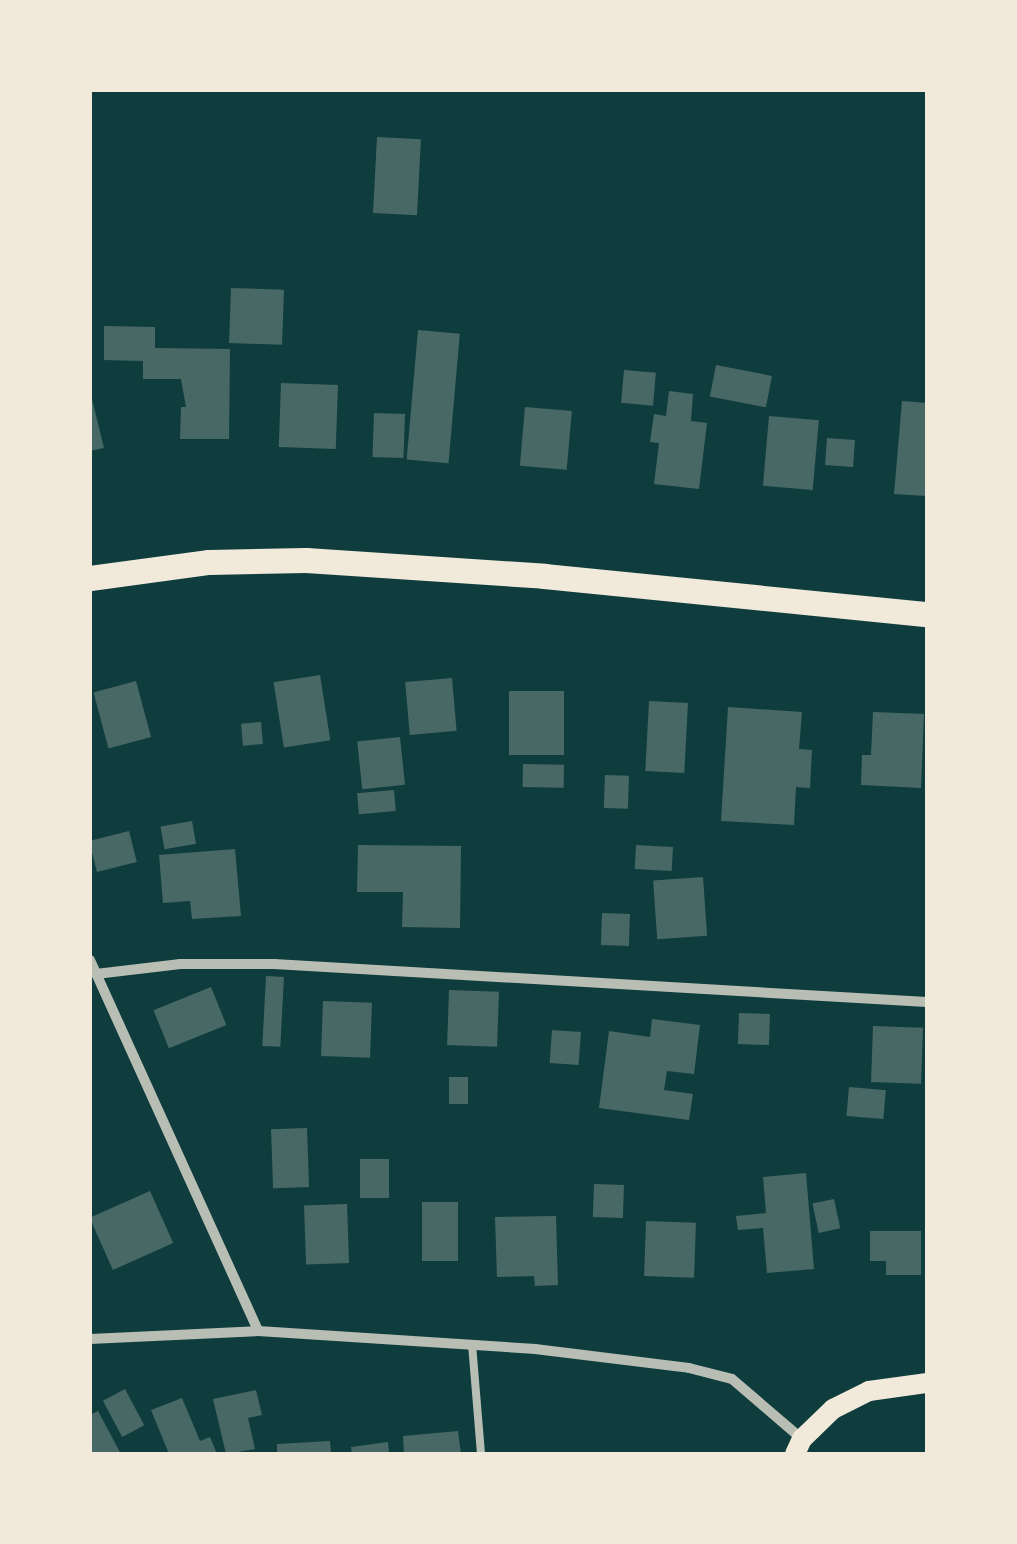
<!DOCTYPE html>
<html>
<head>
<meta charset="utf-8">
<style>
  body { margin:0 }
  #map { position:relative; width:1017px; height:1544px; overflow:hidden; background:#0f3d3e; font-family:"PT Sans Narrow",sans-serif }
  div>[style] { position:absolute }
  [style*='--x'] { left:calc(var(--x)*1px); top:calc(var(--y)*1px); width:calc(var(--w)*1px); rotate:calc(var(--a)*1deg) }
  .building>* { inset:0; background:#486865; transform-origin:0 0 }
  .service>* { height:8px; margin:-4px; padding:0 4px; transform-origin:4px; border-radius:4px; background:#b8beb3 }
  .minor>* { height:10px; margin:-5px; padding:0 5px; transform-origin:5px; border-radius:5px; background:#b8beb3 }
  .secondary>* { height:20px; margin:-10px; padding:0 10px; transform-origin:10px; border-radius:10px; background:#f1e9da }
  .primary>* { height:25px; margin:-12.5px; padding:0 12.5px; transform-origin:12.5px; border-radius:12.5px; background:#f1e9da }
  span { translate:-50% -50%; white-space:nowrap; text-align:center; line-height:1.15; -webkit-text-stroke:10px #f1e9da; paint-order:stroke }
  .frame { position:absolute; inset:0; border:92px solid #f1e9da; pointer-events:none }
</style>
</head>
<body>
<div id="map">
  <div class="building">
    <div style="left:377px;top:137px;width:44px;height:76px;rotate:3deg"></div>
    <div style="left:231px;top:288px;width:53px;height:55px;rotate:2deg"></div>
    <div style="clip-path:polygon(104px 326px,155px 327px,155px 348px,230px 349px,229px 439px,180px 439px,181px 407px,186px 407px,181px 379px,143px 379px,143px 361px,104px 360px)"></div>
    <div style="left:418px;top:330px;width:42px;height:130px;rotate:5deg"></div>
    <div style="left:716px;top:365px;width:57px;height:32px;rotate:11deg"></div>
    <div style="left:624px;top:370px;width:32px;height:33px;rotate:5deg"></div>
    <div style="left:281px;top:383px;width:57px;height:64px;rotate:2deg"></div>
    <div style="clip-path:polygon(90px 391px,104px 448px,90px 451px)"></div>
    <div style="clip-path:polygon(669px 391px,693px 394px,691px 421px,707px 423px,699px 489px,654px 484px,659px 443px,650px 442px,654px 414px,666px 416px)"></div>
    <div style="clip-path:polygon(902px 401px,927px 403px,927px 496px,894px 494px)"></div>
    <div style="left:525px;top:407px;width:47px;height:59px;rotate:5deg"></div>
    <div style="left:374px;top:413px;width:31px;height:44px;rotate:2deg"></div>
    <div style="left:769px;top:416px;width:50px;height:70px;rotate:5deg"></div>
    <div style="left:827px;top:438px;width:28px;height:27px;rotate:4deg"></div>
    <div style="left:320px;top:675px;width:66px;height:47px;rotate:81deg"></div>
    <div style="left:452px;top:678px;width:53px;height:47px;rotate:85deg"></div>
    <div style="left:136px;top:681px;width:58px;height:44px;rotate:75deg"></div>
    <div style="left:509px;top:691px;width:55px;height:64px"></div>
    <div style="left:649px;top:701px;width:39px;height:70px;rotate:3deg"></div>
    <div style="clip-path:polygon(728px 707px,802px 712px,799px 749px,812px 750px,810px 788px,796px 787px,794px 825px,721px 821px)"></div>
    <div style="clip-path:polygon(873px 712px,924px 714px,921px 788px,861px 785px,862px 755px,871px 755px)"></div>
    <div style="left:261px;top:722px;width:22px;height:20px;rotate:85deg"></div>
    <div style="left:400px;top:737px;width:48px;height:43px;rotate:84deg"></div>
    <div style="left:523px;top:764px;width:41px;height:23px;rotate:1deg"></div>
    <div style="left:605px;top:775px;width:24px;height:33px;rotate:2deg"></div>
    <div style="left:394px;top:790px;width:21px;height:37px;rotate:85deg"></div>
    <div style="left:192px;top:821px;width:23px;height:32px;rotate:80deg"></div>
    <div style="left:129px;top:831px;width:32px;height:41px;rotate:76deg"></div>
    <div style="clip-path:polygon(358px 845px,461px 846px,460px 928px,402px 927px,403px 892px,357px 892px)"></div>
    <div style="left:636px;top:845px;width:37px;height:24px;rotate:3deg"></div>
    <div style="clip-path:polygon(235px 849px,241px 916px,192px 919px,190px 901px,163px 903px,159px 855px)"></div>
    <div style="left:703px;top:877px;width:59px;height:50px;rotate:86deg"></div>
    <div style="left:602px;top:913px;width:28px;height:32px;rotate:2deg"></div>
    <div style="left:266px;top:976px;width:18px;height:70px;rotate:3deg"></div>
    <div style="left:211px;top:987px;width:41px;height:62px;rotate:68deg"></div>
    <div style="left:449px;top:990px;width:50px;height:55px;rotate:2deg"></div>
    <div style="left:323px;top:1001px;width:49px;height:55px;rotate:2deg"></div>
    <div style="left:739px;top:1013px;width:31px;height:31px;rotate:2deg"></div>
    <div style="clip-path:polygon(652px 1019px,700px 1025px,694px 1074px,667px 1071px,664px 1090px,693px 1094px,689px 1120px,599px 1108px,609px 1031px,650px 1037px)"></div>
    <div style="left:873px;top:1026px;width:50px;height:56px;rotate:2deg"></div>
    <div style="left:552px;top:1030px;width:29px;height:33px;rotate:4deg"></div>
    <div style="left:468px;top:1077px;width:27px;height:19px;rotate:90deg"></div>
    <div style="left:849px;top:1087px;width:37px;height:29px;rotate:5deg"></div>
    <div style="left:307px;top:1128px;width:59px;height:36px;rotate:88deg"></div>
    <div style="left:360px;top:1159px;width:29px;height:39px"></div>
    <div style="clip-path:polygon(806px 1173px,814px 1269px,767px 1273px,763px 1228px,738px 1230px,736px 1216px,766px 1213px,763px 1177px)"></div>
    <div style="left:594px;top:1184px;width:30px;height:33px;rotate:2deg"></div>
    <div style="left:150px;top:1191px;width:57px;height:66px;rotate:66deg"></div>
    <div style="left:834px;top:1199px;width:30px;height:22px;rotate:78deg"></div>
    <div style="left:422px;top:1202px;width:36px;height:59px"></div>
    <div style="left:347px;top:1204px;width:59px;height:43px;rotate:88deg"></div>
    <div style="clip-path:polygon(556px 1216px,558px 1285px,535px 1286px,534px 1276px,497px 1277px,495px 1217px)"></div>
    <div style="left:646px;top:1221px;width:50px;height:55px;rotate:2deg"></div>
    <div style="clip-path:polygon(870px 1231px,921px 1231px,921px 1275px,886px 1275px,886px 1261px,870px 1261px)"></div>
    <div style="left:125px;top:1389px;width:41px;height:25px;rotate:62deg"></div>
    <div style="clip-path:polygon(256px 1390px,262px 1415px,248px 1418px,255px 1449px,226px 1454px,213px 1399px)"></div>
    <div style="clip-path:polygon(182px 1398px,200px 1441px,210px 1437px,217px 1454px,169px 1454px,151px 1410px)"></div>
    <div style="clip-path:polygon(98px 1411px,121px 1454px,90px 1454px,90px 1415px)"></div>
    <div style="clip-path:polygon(458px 1431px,461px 1454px,404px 1454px,403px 1436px)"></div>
    <div style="clip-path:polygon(330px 1441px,331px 1454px,277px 1454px,277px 1444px)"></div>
    <div style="clip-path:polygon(388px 1442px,389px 1454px,352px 1454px,351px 1447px)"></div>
  </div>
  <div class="service">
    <div style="--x:472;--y:1344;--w:110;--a:85.3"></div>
  </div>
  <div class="minor">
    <div style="--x:90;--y:960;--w:407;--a:65.6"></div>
    <div style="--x:96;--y:974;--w:85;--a:-6.8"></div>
    <div style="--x:180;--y:964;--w:94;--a:0"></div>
    <div style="--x:274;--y:964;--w:654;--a:3.33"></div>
    <div style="--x:90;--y:1339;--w:168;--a:-2.7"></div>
    <div style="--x:258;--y:1331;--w:278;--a:3.7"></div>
    <div style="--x:535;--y:1349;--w:155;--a:7"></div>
    <div style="--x:689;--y:1368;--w:44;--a:14.3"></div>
    <div style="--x:732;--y:1379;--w:92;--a:40.6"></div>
  </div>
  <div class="secondary">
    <div style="--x:795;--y:1454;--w:17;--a:-65"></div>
    <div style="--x:802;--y:1439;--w:43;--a:-44.1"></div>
    <div style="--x:833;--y:1409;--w:40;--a:-26.6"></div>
    <div style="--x:869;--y:1391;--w:59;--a:-7.9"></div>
  </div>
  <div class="primary">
    <div style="--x:90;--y:578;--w:120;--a:-7.7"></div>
    <div style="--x:209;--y:562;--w:97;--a:-1.2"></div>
    <div style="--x:306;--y:560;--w:239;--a:3.8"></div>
    <div style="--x:544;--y:576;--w:385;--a:5.7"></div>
  </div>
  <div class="frame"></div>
</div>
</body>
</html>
